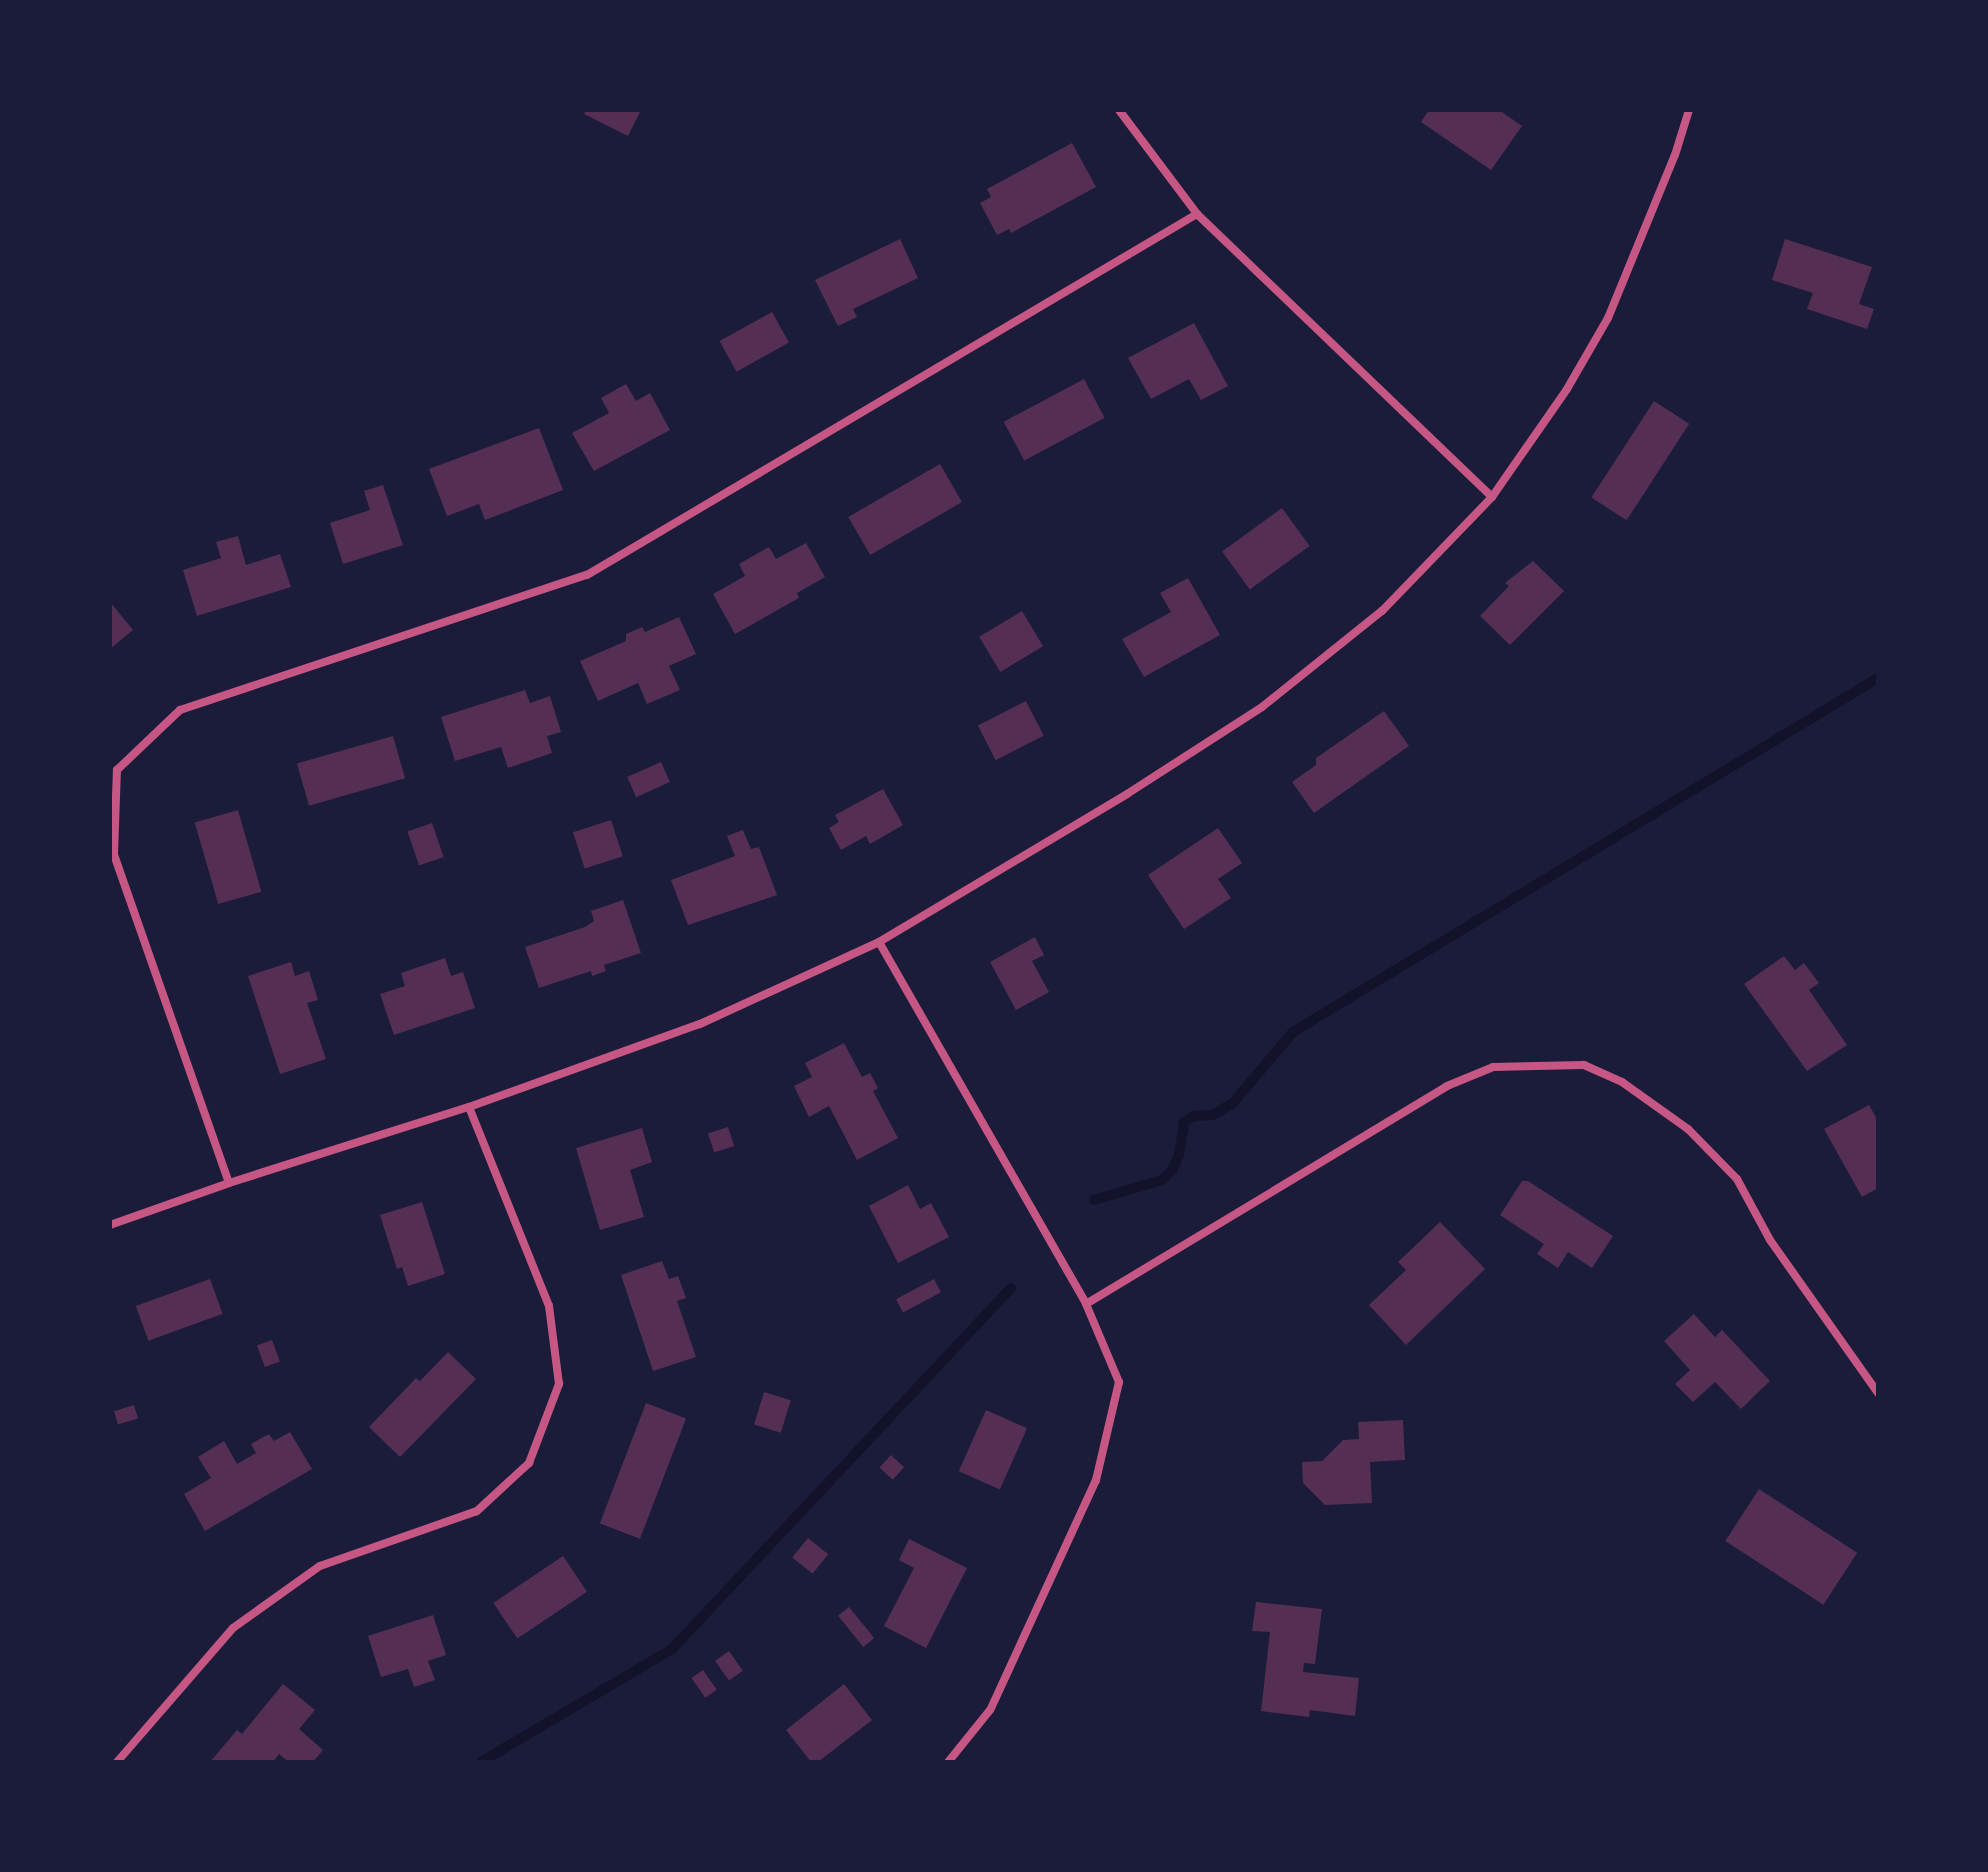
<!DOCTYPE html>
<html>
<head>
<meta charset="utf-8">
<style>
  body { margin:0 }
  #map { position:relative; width:1988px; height:1872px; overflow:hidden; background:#1b1b3a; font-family:Montserrat,sans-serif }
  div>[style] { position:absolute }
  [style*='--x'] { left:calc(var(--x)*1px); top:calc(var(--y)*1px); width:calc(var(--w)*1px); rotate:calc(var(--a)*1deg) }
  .stream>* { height:10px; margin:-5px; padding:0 5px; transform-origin:5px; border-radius:5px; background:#12122b }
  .building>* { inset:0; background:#542f53; transform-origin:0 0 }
  .minor>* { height:8px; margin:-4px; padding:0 4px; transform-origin:4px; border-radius:4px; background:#c65784 }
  span { translate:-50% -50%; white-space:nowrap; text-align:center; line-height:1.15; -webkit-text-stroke:8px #1b1b3a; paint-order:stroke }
  .frame { position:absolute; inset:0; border:112px solid #1b1b3a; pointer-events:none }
</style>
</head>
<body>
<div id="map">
  <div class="stream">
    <div style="--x:1094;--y:1200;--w:71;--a:-16.4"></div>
    <div style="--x:1162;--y:1180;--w:14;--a:-45"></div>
    <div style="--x:1172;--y:1170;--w:17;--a:-65"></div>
    <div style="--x:1179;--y:1155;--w:33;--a:-81"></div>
    <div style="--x:1184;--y:1122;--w:12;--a:-31"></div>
    <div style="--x:1194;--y:1116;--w:19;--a:-3"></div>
    <div style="--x:1213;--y:1115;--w:23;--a:-31"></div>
    <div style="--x:1233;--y:1103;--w:93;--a:-49.8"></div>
    <div style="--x:1293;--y:1032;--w:684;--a:-31.18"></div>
    <div style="--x:481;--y:1762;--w:222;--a:-30.6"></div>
    <div style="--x:672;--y:1649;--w:495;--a:-46.8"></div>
  </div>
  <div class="building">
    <div style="clip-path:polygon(586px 110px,641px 110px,628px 136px,584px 114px)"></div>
    <div style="clip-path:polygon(1429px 110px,1499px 110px,1522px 126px,1491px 170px,1421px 122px)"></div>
    <div style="clip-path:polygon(1072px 143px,1096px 187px,1011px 233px,1009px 229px,997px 235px,980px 203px,991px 197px,987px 189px)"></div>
    <div style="clip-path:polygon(900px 239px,918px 278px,853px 309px,857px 317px,838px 326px,815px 280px)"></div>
    <div style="clip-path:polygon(1785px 239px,1872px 267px,1859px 304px,1874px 309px,1867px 329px,1807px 309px,1813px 293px,1772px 280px)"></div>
    <div style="left:772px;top:312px;width:35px;height:60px;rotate:61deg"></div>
    <div style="clip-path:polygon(1194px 323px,1228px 386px,1201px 400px,1189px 379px,1151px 399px,1128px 358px)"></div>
    <div style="left:1084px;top:379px;width:44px;height:91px;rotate:62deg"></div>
    <div style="clip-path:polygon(626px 384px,636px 401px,650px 393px,670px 430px,594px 471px,572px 433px,609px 413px,601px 398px)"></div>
    <div style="left:1654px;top:401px;width:42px;height:115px;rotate:33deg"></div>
    <div style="clip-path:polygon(539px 428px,563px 490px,485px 520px,479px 504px,447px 516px,429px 469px)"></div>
    <div style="left:940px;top:464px;width:44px;height:106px;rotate:60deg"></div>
    <div style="clip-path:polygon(383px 485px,403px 545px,343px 564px,330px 523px,370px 510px,364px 491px)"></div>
    <div style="left:1282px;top:508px;width:47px;height:74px;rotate:54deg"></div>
    <div style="clip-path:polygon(238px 536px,246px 565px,280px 554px,291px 587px,197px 616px,183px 570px,221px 558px,216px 542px)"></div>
    <div style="clip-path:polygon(806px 543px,825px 577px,797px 593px,799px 598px,735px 634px,713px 594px,745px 576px,739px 564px,769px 547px,776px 559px)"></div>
    <div style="clip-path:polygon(1533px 561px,1564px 591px,1510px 645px,1480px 616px,1509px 586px,1505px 583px)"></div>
    <div style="clip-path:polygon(1188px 578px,1220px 635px,1144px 677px,1122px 639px,1171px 612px,1160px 593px)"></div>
    <div style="clip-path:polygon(110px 602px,133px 630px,110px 649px)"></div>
    <div style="left:1022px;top:611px;width:41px;height:50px;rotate:59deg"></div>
    <div style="clip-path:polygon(679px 617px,696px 654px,669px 666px,680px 690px,647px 704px,638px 683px,598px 701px,580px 661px,626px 641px,626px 634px,642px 627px,645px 632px)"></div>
    <div style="clip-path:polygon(525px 690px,530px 703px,550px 696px,561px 732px,547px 736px,552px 753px,508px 768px,501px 747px,455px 761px,441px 717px)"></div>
    <div style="left:1026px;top:701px;width:39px;height:54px;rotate:63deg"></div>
    <div style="clip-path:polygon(1384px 711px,1409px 746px,1314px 813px,1292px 782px,1316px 765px,1316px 758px)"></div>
    <div style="left:393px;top:736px;width:44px;height:100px;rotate:74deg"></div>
    <div style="left:661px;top:762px;width:22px;height:37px;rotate:66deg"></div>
    <div style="clip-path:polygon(883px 789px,903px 825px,870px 844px,866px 836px,841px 850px,829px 828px,839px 822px,835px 815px)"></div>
    <div style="left:238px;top:810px;width:85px;height:45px;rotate:74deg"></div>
    <div style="left:611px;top:820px;width:38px;height:40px;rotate:72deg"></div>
    <div style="left:432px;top:823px;width:36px;height:26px;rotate:71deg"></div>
    <div style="clip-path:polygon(1218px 828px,1242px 863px,1218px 879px,1231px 898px,1184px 929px,1148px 875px)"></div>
    <div style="clip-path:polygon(743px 830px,751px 849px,759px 847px,777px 895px,688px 925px,671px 880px,735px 856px,727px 836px)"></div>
    <div style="clip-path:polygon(623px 900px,641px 953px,604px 965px,606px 971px,592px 976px,591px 971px,539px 988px,525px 947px,585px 927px,594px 921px,591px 911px)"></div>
    <div style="clip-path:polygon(1035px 937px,1044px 955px,1032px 961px,1049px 992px,1016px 1010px,990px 962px)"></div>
    <div style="clip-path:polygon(1784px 956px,1795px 970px,1804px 963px,1819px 983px,1809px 990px,1847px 1045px,1807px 1071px,1744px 984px)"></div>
    <div style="clip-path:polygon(445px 958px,451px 976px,463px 972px,475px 1008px,394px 1035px,380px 994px,405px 986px,401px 973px)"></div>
    <div style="clip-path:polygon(291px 962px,295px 976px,309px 971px,318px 1000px,307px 1003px,326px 1059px,280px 1074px,248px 976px)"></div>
    <div style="clip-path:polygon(844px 1043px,862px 1077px,870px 1073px,878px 1088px,873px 1091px,898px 1138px,857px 1160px,829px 1106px,809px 1117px,794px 1086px,812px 1077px,805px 1063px)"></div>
    <div style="clip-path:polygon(1869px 1105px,1878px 1121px,1878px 1188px,1862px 1197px,1824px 1129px)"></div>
    <div style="left:728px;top:1127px;width:20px;height:21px;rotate:72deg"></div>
    <div style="clip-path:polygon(642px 1128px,652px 1162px,630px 1170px,644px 1217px,600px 1230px,576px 1148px)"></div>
    <div style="clip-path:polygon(1522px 1181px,1528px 1181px,1613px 1236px,1592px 1268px,1568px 1252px,1558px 1268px,1537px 1254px,1544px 1244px,1500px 1215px)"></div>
    <div style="clip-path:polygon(908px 1185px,920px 1209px,931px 1203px,949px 1237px,898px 1263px,869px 1206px)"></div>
    <div style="clip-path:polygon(422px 1202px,445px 1274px,408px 1286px,402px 1267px,397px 1269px,380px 1215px)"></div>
    <div style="clip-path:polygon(1440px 1222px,1485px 1269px,1406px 1345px,1369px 1305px,1406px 1270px,1398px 1262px)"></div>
    <div style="clip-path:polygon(662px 1261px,669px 1279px,678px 1276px,686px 1298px,677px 1301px,696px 1357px,653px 1371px,621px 1275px)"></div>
    <div style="left:210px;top:1279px;width:37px;height:79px;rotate:70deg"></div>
    <div style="left:934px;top:1279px;width:15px;height:43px;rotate:62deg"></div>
    <div style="clip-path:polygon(1694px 1314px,1715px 1337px,1722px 1330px,1770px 1381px,1741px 1409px,1715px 1382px,1693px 1402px,1675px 1384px,1690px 1370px,1664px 1341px)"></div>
    <div style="left:272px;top:1340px;width:23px;height:16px;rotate:70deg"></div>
    <div style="clip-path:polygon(448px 1352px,476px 1379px,400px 1457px,369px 1427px,416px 1378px,420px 1381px)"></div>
    <div style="left:764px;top:1392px;width:28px;height:34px;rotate:17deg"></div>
    <div style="left:646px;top:1403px;width:43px;height:129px;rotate:21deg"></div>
    <div style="left:134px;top:1405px;width:14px;height:21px;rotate:73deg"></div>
    <div style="left:986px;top:1410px;width:45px;height:67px;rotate:24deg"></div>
    <div style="clip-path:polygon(1403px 1420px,1405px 1460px,1370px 1462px,1372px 1503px,1325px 1505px,1303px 1483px,1302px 1462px,1322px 1461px,1343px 1440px,1359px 1439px,1358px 1422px)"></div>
    <div style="clip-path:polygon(290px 1432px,312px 1469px,205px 1531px,184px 1494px,211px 1478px,198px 1457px,224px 1441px,237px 1464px,256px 1453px,251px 1444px,269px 1434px,274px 1441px)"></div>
    <div style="left:891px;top:1455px;width:18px;height:17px;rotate:43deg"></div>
    <div style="left:1759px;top:1489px;width:117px;height:62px;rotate:33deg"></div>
    <div style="left:808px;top:1538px;width:26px;height:25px;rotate:39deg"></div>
    <div style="clip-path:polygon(909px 1539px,967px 1568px,926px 1648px,884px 1626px,914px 1568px,899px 1560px)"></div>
    <div style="left:563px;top:1556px;width:43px;height:84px;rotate:56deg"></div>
    <div style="clip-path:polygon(1256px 1602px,1322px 1609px,1315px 1664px,1304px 1663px,1303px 1672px,1359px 1678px,1355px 1716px,1310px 1710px,1309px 1717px,1261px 1711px,1270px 1632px,1252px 1631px)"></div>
    <div style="left:849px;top:1607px;width:40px;height:14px;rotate:51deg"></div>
    <div style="clip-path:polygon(433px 1615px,446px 1655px,428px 1661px,435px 1680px,414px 1687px,408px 1669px,381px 1677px,368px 1636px)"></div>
    <div style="left:729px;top:1651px;width:24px;height:17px;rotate:55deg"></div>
    <div style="left:703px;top:1670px;width:24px;height:14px;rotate:55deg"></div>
    <div style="clip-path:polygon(283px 1684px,315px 1710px,299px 1729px,323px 1750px,313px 1762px,289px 1762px,279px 1754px,273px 1762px,210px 1762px,237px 1730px,242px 1734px)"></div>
    <div style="clip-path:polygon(844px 1684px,872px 1720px,818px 1762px,811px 1762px,786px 1730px)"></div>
  </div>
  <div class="minor">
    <div style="--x:1119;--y:110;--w:130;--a:53.1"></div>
    <div style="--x:1197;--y:214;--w:409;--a:43.8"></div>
    <div style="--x:879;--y:942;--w:417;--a:60.2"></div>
    <div style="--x:1086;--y:1304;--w:85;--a:67.1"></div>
    <div style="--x:1119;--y:1382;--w:101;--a:103.2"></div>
    <div style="--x:1096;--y:1480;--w:253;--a:114.7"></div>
    <div style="--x:990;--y:1710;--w:67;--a:128.9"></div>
    <div style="--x:229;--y:1183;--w:349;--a:-109.3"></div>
    <div style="--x:114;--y:854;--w:84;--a:-88"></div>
    <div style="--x:117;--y:770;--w:87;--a:-43.6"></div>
    <div style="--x:180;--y:710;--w:429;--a:-18.4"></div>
    <div style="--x:587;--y:575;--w:709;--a:-30.62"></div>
    <div style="--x:110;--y:1225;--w:126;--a:-19.4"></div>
    <div style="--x:229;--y:1183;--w:252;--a:-17.6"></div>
    <div style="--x:469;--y:1107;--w:245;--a:-19.8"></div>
    <div style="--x:700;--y:1024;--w:197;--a:-24.6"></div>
    <div style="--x:879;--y:942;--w:289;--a:-30.8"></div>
    <div style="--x:1127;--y:794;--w:161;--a:-32.8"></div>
    <div style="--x:1262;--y:707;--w:154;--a:-38.7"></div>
    <div style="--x:1382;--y:611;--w:158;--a:-46"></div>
    <div style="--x:1492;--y:497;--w:131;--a:-55.2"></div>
    <div style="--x:1567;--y:389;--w:82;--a:-60"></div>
    <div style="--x:1608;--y:318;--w:176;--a:-67.7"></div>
    <div style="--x:1675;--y:155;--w:47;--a:-72.7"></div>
    <div style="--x:1086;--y:1304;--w:422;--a:-31.1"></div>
    <div style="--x:1447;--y:1086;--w:50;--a:-22.4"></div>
    <div style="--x:1493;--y:1067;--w:91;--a:-1.3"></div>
    <div style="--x:1584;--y:1065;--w:42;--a:24.1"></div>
    <div style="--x:1622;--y:1082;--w:81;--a:35.5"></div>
    <div style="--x:1688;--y:1129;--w:70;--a:45.6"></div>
    <div style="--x:1737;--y:1179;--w:69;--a:61.6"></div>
    <div style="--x:1770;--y:1240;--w:187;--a:54.8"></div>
    <div style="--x:117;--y:1762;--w:177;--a:-49.1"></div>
    <div style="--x:233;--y:1628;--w:107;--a:-35.5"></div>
    <div style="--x:320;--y:1566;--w:166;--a:-19.3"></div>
    <div style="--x:477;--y:1511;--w:71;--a:-42.7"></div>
    <div style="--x:529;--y:1463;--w:85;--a:-69.2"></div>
    <div style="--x:559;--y:1384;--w:79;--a:-97.3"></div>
    <div style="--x:549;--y:1306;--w:214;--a:-111.9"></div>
  </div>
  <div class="frame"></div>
</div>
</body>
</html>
